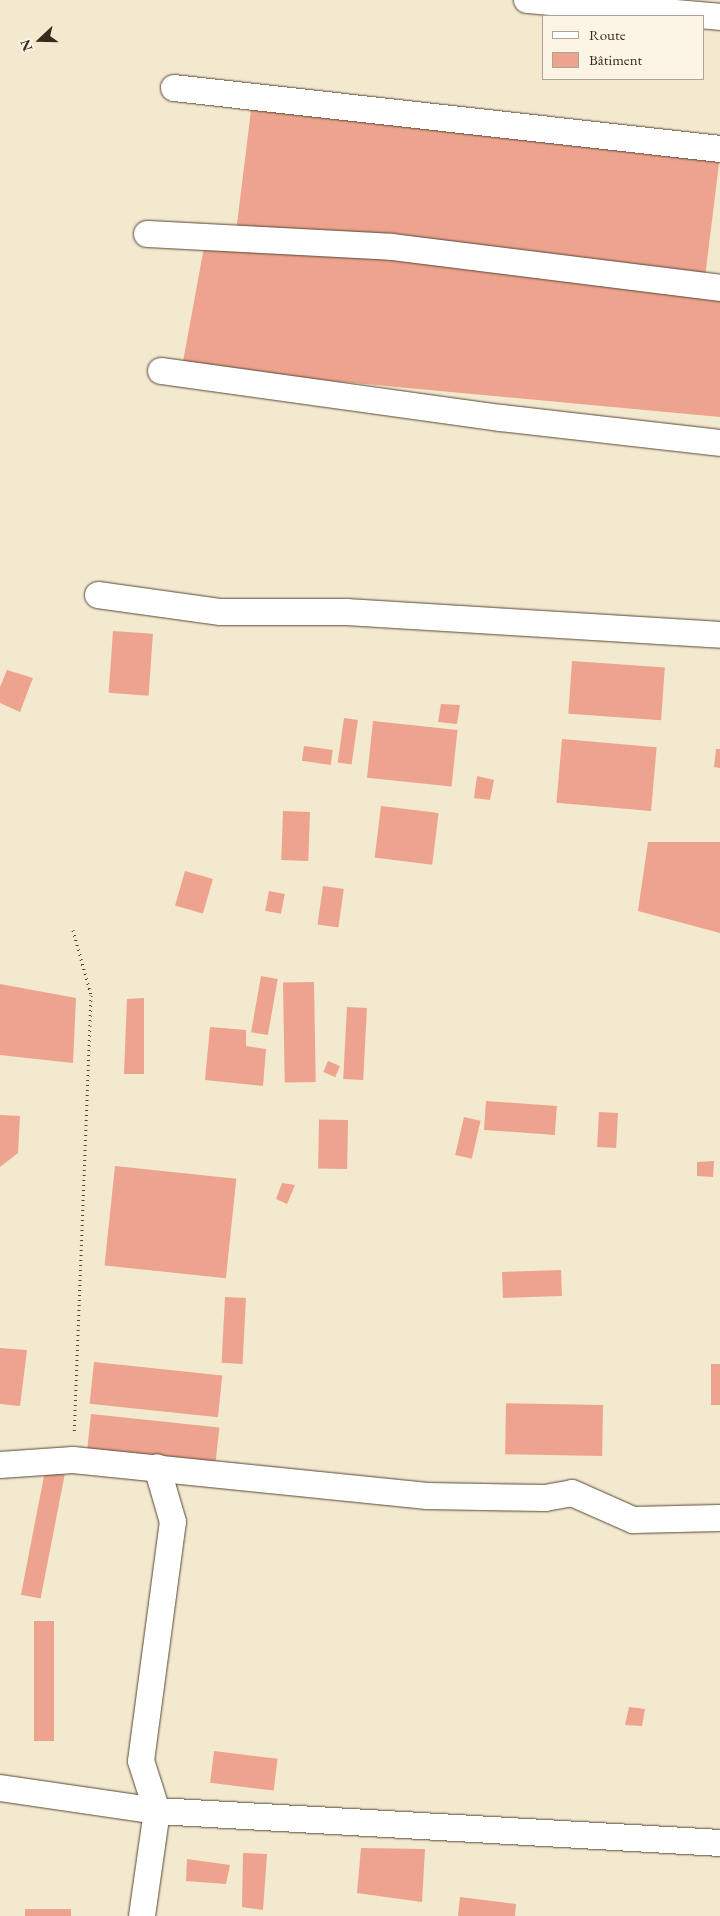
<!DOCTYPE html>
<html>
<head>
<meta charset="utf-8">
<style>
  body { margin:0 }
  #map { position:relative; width:720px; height:1916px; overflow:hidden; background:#f3e9ce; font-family:"EB Garamond",serif }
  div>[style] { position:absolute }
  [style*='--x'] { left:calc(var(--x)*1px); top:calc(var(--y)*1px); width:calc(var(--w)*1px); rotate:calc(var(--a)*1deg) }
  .building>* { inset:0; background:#eda38d; transform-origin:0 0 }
  .path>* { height:3px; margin-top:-1.5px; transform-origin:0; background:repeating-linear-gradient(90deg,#574738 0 1px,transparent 0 5px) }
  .roads { filter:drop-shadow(0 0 1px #574738) drop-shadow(0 0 1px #574738) }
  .minor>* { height:26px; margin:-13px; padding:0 13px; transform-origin:13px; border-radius:13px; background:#fff }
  span { translate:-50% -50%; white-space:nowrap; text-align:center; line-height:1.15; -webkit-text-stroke:4px #fcf5e5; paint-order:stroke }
  .legend { position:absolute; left:542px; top:15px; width:162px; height:65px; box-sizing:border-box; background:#fcf5e5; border:1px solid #afa495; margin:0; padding:6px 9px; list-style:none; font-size:15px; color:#3b2a1e }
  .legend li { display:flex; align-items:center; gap:10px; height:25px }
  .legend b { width:25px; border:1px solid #afa495 }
  .north { position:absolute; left:15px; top:15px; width:50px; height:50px; -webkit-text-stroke:4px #fcf5e5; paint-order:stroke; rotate:249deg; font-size:14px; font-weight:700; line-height:20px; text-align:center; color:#3b2a1e }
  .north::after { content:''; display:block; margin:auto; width:18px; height:22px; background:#3b2a1e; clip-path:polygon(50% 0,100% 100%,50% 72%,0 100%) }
</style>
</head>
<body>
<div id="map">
  <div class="building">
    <div style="left:252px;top:102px;width:471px;height:125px;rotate:7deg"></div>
    <div style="clip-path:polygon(205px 242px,341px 248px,720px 294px,720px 417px,182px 367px)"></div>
    <div style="left:113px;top:631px;width:40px;height:62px;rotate:4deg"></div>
    <div style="left:572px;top:661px;width:93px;height:53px;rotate:4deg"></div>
    <div style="clip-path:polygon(7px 670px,33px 678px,20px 712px,0 703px,0 687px)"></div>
    <div style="clip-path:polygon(441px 704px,460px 705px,457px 724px,438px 722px)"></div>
    <div style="left:344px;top:718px;width:14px;height:45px;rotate:8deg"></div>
    <div style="left:373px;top:721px;width:85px;height:57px;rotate:6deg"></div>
    <div style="left:562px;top:739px;width:95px;height:64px;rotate:5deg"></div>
    <div style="left:304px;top:746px;width:29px;height:15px;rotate:8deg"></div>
    <div style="clip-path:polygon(716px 749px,720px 749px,720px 768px,714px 767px)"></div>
    <div style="clip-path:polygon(477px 776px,494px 780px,490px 800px,474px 798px)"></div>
    <div style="left:381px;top:806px;width:58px;height:52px;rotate:7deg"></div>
    <div style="left:283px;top:811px;width:27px;height:49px;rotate:2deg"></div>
    <div style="clip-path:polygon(648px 842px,720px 842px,720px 933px,638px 911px)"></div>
    <div style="left:185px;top:871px;width:29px;height:36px;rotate:16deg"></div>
    <div style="left:323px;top:886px;width:21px;height:39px;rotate:8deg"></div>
    <div style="left:269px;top:891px;width:16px;height:20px;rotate:11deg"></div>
    <div style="left:261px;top:976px;width:17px;height:57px;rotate:10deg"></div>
    <div style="left:314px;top:982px;width:100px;height:31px;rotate:89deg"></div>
    <div style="clip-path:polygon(0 984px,76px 998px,73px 1063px,0 1055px)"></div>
    <div style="clip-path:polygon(144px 998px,144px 1074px,124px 1074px,127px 999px)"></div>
    <div style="left:347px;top:1007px;width:20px;height:72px;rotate:3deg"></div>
    <div style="clip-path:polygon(210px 1027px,246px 1030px,246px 1046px,266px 1049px,263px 1086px,205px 1080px)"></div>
    <div style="left:328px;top:1061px;width:13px;height:12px;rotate:23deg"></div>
    <div style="left:486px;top:1101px;width:71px;height:29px;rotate:4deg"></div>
    <div style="left:599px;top:1112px;width:19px;height:35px;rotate:3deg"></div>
    <div style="clip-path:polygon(0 1115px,20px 1116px,18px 1153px,0 1167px)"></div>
    <div style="left:464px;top:1117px;width:17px;height:39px;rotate:13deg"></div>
    <div style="left:348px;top:1120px;width:49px;height:29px;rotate:91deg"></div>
    <div style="clip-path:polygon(714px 1161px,713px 1177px,697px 1176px,697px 1162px)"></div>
    <div style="left:115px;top:1166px;width:122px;height:100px;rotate:6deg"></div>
    <div style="clip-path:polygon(282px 1183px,295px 1185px,287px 1204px,276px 1199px)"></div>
    <div style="left:561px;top:1270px;width:26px;height:59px;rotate:88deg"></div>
    <div style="left:246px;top:1298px;width:66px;height:21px;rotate:93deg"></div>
    <div style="clip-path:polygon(0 1348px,27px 1350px,20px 1406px,0 1404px)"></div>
    <div style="left:94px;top:1362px;width:129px;height:42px;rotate:6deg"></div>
    <div style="left:711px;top:1364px;width:9px;height:41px"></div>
    <div style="left:603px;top:1405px;width:51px;height:97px;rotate:91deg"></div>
    <div style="left:91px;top:1414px;width:129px;height:38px;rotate:6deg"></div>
    <div style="left:45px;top:1471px;width:20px;height:126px;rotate:11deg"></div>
    <div style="left:34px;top:1621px;width:20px;height:120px"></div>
    <div style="clip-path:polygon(629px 1707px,645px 1709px,642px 1726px,625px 1725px)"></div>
    <div style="left:214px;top:1751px;width:64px;height:32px;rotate:7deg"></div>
    <div style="clip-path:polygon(361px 1848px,425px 1849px,422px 1902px,357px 1893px)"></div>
    <div style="clip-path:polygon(243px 1853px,267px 1854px,263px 1910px,242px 1907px)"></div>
    <div style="clip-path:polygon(187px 1859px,230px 1865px,226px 1884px,186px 1881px)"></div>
    <div style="clip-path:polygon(460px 1897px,516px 1904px,515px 1916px,458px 1916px)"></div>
    <div style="left:25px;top:1909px;width:46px;height:7px"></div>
  </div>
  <div class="path">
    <div style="--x:73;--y:930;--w:67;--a:74.5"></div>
    <div style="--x:91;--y:995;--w:437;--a:92.2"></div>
  </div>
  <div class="roads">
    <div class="minor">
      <div style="--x:527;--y:0;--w:194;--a:5"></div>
      <div style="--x:174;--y:88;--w:549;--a:6.37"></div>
      <div style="--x:147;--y:234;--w:245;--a:3"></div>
      <div style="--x:392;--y:247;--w:331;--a:7.1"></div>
      <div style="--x:161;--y:371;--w:343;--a:7.9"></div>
      <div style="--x:501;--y:418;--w:220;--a:6.5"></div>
      <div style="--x:98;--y:595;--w:124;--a:7.9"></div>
      <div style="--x:221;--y:612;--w:126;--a:0"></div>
      <div style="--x:347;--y:612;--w:374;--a:3.5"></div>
      <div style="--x:0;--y:1465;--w:73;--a:-3.9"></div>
      <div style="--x:73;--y:1460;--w:356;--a:5.8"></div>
      <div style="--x:427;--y:1496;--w:118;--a:1"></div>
      <div style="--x:545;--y:1498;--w:27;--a:-10"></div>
      <div style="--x:572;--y:1493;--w:67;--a:23.9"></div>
      <div style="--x:633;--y:1520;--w:87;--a:-1.3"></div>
      <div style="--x:0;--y:1788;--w:159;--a:8.3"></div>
      <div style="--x:157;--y:1811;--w:564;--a:3.25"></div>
      <div style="--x:142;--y:1916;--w:106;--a:-81.9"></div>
      <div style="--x:157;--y:1811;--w:52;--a:-107.7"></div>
      <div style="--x:141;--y:1761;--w:241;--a:-82.4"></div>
      <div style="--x:173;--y:1522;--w:57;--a:-106.2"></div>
    </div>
  </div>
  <ul class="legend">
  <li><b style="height:6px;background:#fff"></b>Route</li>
  <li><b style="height:14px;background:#eda38d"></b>Bâtiment</li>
  </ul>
  <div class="north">N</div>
</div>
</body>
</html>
